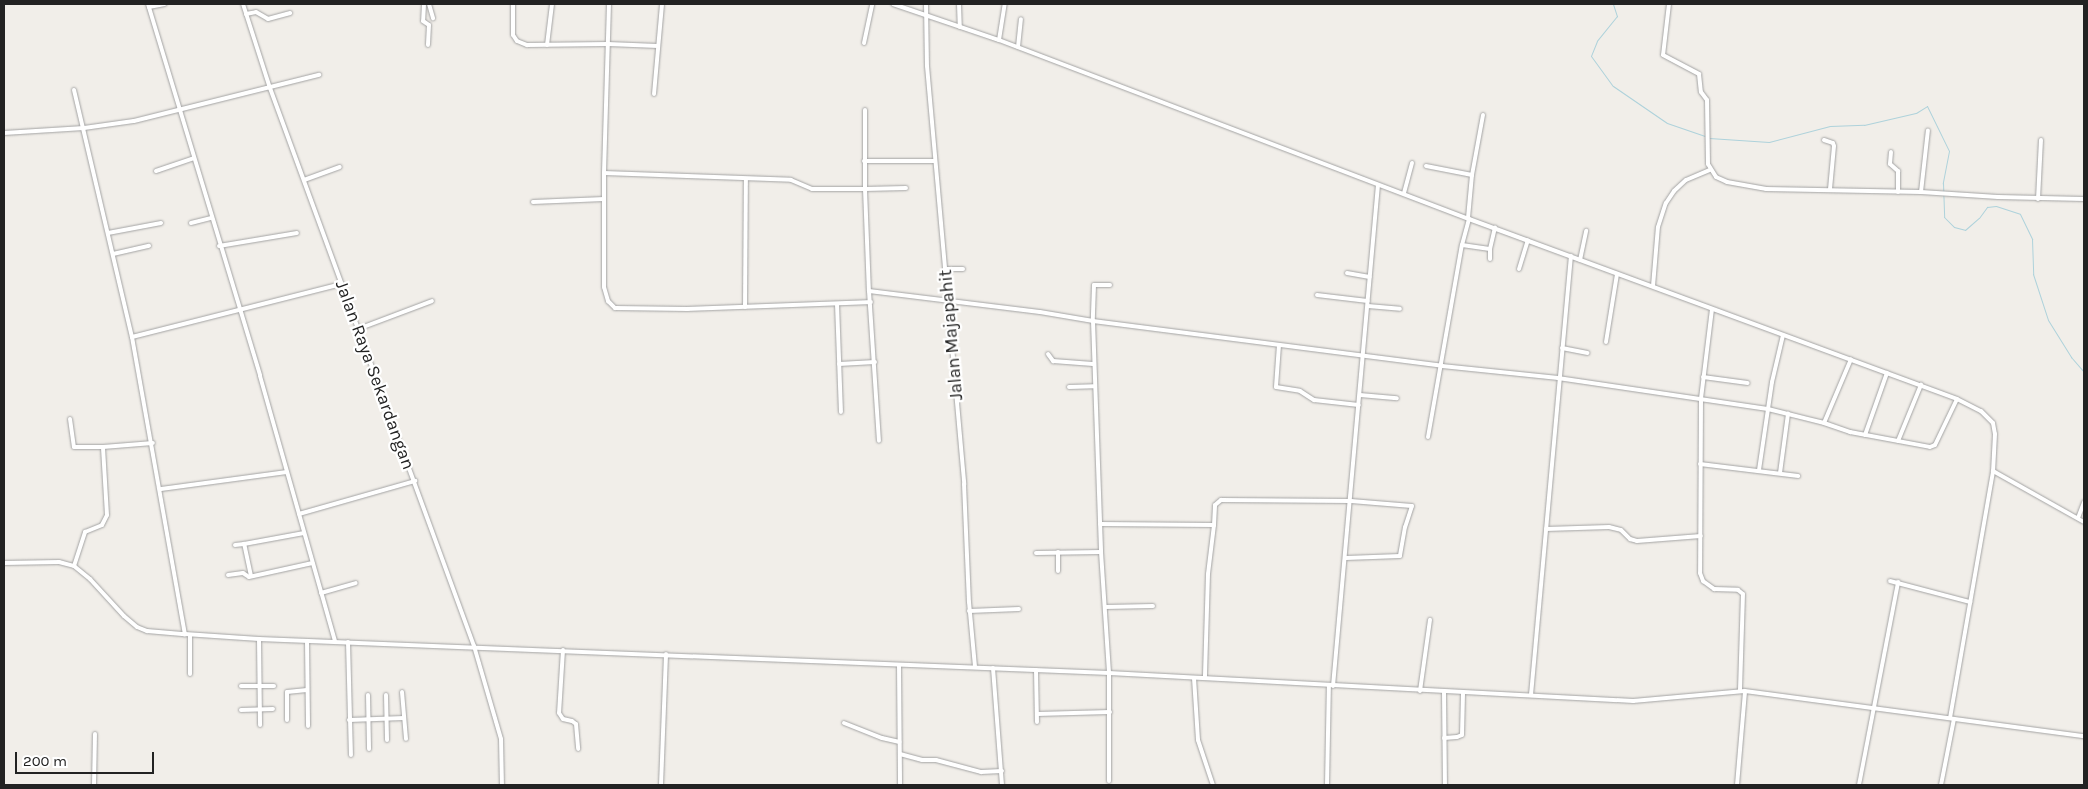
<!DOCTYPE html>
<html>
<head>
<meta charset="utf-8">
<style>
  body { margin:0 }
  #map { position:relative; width:2088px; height:789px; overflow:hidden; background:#f1eee9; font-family:Karla,sans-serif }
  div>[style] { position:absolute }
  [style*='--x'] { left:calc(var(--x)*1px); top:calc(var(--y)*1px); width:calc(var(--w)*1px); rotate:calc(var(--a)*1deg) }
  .stream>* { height:1px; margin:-0.5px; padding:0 0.5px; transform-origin:0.5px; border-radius:0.5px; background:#aed2db }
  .roads { filter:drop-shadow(0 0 1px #a3a3a3) drop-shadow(0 0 1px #a3a3a3) }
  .street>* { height:4px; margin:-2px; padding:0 2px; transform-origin:2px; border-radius:2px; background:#fff }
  span { translate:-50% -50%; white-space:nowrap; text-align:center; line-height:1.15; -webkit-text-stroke:4.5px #fff; paint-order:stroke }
  .street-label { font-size:18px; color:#222 }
  .frame { position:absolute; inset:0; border:5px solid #222; pointer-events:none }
  .scale { position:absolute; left:15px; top:752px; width:139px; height:22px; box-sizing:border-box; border:2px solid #222; border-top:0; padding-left:6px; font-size:15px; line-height:18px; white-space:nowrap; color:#222; -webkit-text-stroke:4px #fff; paint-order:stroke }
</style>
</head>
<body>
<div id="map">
  <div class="stream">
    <div style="--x:1613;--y:4;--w:13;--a:72"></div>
    <div style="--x:1617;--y:16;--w:32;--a:129"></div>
    <div style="--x:1597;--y:41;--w:16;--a:112"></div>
    <div style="--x:1591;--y:56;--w:37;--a:54"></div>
    <div style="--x:1613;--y:86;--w:65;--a:34.4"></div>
    <div style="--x:1667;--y:123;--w:40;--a:18.9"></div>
    <div style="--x:1709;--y:138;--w:60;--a:3.8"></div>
    <div style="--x:1769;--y:142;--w:63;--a:-14.7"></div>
    <div style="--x:1830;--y:126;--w:34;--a:-2"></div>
    <div style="--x:1864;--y:125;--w:53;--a:-13"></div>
    <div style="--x:1916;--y:113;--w:13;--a:-32"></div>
    <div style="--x:1927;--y:106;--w:50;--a:63.9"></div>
    <div style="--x:1949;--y:151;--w:33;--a:101"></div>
    <div style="--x:1943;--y:183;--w:34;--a:88"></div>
    <div style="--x:1944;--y:217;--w:14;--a:45"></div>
    <div style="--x:1954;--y:227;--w:11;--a:15"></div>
    <div style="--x:1965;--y:230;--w:18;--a:-41"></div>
    <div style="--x:1979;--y:218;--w:14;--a:-54"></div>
    <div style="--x:1987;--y:207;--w:9;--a:-6"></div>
    <div style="--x:1996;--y:206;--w:25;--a:18"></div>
    <div style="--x:2020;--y:214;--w:28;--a:64"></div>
    <div style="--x:2032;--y:239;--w:35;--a:88"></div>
    <div style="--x:2033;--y:274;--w:48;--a:71.9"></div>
    <div style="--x:2048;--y:320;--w:44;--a:58.1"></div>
    <div style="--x:2071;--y:357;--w:20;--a:49"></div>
  </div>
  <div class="roads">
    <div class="street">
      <div style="--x:148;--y:4;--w:388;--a:73.2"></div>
      <div style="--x:260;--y:376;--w:275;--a:74.2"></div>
      <div style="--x:243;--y:4;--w:88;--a:72.2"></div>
      <div style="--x:270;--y:88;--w:594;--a:69.92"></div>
      <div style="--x:474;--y:646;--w:97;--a:73.8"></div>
      <div style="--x:501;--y:739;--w:46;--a:88.8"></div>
      <div style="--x:424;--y:4;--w:17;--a:93"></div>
      <div style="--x:423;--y:21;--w:7;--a:34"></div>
      <div style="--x:429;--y:25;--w:20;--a:93"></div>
      <div style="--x:429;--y:4;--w:15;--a:74"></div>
      <div style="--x:513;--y:4;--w:31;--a:90"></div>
      <div style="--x:513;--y:35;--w:7;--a:56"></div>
      <div style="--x:517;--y:41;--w:11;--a:22"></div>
      <div style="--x:527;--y:45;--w:81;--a:-0.7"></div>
      <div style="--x:608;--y:44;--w:50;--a:2.3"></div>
      <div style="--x:609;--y:4;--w:169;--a:91.7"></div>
      <div style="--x:604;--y:173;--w:187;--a:2.1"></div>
      <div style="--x:791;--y:180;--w:23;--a:23"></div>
      <div style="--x:812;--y:189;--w:53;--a:0"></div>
      <div style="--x:865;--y:189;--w:102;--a:87.8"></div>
      <div style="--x:869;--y:291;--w:172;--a:7"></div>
      <div style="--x:1040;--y:312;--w:54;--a:9.6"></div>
      <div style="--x:1093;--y:321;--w:231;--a:88"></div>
      <div style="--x:1101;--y:552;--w:121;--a:86.2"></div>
      <div style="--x:1109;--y:673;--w:108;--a:90"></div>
      <div style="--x:893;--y:4;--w:112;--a:18.8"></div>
      <div style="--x:999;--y:40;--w:503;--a:20.85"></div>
      <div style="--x:1469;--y:219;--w:520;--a:20.25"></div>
      <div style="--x:1957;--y:399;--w:27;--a:27"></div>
      <div style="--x:1981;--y:411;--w:17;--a:45"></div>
      <div style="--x:1993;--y:423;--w:11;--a:80"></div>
      <div style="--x:1995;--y:434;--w:37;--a:93"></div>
      <div style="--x:926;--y:4;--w:62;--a:89.1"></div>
      <div style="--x:927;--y:66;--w:420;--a:84.9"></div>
      <div style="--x:964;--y:484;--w:118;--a:87.6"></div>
      <div style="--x:969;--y:602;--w:65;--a:84.7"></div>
      <div style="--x:959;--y:4;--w:23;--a:88"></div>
      <div style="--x:1669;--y:4;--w:51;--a:96.7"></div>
      <div style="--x:1663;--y:55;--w:41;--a:27.8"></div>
      <div style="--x:1699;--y:74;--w:18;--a:84"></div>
      <div style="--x:1701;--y:92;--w:10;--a:53"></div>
      <div style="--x:1707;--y:100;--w:64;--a:89.1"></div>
      <div style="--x:1708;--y:164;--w:15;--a:58"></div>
      <div style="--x:1716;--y:177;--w:12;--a:24"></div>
      <div style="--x:1727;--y:182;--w:40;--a:10"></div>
      <div style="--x:1766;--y:189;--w:155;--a:1.1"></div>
      <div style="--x:1921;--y:192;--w:77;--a:3.7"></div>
      <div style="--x:1998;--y:197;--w:86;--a:1.3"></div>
      <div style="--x:149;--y:7;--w:16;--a:-11"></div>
      <div style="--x:246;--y:14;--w:10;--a:-11"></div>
      <div style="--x:256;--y:12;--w:14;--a:30"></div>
      <div style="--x:268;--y:19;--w:23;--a:-15"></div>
      <div style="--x:999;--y:40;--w:36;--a:-81"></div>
      <div style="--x:864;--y:43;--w:40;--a:-78"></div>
      <div style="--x:547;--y:45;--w:41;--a:-83"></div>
      <div style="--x:1018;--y:47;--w:28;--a:-84"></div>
      <div style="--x:74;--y:90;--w:254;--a:76.8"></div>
      <div style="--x:132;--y:337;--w:302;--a:79.9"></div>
      <div style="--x:185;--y:634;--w:74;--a:3.9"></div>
      <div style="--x:259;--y:639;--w:851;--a:2.29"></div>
      <div style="--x:1109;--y:673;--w:525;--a:3.06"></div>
      <div style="--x:1633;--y:701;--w:112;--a:-5.1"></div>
      <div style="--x:1745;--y:691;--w:342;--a:7.6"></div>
      <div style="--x:654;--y:94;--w:90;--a:-84.9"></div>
      <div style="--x:865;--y:110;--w:79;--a:90"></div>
      <div style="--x:865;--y:189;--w:41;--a:-1.4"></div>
      <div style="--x:4;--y:133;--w:80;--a:-3.6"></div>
      <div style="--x:84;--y:128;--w:50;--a:-8"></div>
      <div style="--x:134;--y:121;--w:191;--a:-14"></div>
      <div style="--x:1824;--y:140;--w:9;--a:18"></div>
      <div style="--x:1833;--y:143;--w:3;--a:72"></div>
      <div style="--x:1834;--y:146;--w:43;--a:95.3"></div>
      <div style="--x:1891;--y:152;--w:12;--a:95"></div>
      <div style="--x:1890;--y:164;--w:11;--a:41"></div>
      <div style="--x:1898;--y:171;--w:21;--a:90"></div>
      <div style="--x:864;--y:161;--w:71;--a:0"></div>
      <div style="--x:1426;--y:166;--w:47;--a:11.1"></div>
      <div style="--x:156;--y:171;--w:40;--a:-18.9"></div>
      <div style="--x:604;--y:173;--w:114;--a:90"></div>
      <div style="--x:604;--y:287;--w:15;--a:74"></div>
      <div style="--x:608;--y:301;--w:10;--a:45"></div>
      <div style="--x:615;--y:308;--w:73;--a:0.8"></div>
      <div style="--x:688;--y:309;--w:183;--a:-2.2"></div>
      <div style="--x:304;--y:180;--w:38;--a:-20"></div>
      <div style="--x:1921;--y:192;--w:62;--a:-83.6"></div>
      <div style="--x:1404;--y:193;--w:31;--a:-75"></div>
      <div style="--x:2038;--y:199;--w:59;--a:-87.1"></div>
      <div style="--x:533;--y:202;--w:71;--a:-2.4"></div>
      <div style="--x:1468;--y:218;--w:43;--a:-84.7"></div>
      <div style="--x:1472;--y:175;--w:61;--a:-79.6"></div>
      <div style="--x:191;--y:223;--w:21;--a:-14"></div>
      <div style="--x:108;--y:233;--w:54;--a:-10.7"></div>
      <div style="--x:1462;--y:245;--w:28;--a:8"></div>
      <div style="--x:1490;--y:249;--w:22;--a:-77"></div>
      <div style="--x:219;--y:246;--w:79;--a:-9.5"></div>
      <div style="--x:1490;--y:249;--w:10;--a:90"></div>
      <div style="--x:113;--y:254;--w:37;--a:-13"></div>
      <div style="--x:1580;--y:260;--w:30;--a:-78"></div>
      <div style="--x:945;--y:269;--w:18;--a:0"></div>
      <div style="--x:1519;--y:269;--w:30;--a:-73"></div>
      <div style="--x:1347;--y:273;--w:23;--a:10"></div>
      <div style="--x:1110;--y:285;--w:16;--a:180"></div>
      <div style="--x:1094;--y:285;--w:36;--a:92"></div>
      <div style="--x:1093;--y:321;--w:352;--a:7.3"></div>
      <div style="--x:1442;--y:366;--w:117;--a:5.9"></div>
      <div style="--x:1558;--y:378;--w:212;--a:8.4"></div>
      <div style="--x:1768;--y:409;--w:58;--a:14"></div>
      <div style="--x:1824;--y:423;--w:69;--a:-67.1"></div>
      <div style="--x:1653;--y:286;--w:59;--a:-85.2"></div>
      <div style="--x:1658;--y:227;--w:25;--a:-72"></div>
      <div style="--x:1666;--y:203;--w:14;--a:-56"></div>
      <div style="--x:1674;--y:191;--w:16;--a:-43"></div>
      <div style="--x:1686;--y:180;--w:26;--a:-23"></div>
      <div style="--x:869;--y:291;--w:150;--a:86.2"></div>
      <div style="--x:1317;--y:295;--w:51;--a:6.7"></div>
      <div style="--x:837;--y:304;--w:108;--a:87.9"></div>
      <div style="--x:1368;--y:306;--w:32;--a:5"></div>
      <div style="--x:745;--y:307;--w:128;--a:-89.6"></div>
      <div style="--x:1712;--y:309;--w:91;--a:97"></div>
      <div style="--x:1701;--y:399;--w:174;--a:90.3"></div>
      <div style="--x:1700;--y:573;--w:9;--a:69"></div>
      <div style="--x:1703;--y:581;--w:14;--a:36"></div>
      <div style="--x:1714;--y:589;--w:24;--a:2"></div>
      <div style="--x:1738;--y:590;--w:6;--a:39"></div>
      <div style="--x:1743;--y:594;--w:97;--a:91.8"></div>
      <div style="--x:358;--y:329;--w:79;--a:-20.7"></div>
      <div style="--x:132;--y:337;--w:216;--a:-14.2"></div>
      <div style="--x:1606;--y:342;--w:69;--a:-80.8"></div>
      <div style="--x:1279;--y:345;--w:42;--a:94.1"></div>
      <div style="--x:1276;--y:387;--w:24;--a:9"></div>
      <div style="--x:1300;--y:391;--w:17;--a:33"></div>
      <div style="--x:1314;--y:400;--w:45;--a:6.3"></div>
      <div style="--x:1562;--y:348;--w:26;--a:11"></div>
      <div style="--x:1048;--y:354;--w:9;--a:54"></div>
      <div style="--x:1053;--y:361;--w:40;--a:4.3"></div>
      <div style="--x:839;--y:364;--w:36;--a:-3"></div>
      <div style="--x:1703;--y:377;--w:45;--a:7.6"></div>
      <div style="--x:1069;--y:387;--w:25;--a:-2"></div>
      <div style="--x:1360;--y:395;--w:37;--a:5"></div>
      <div style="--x:70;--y:419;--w:28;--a:82"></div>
      <div style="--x:74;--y:447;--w:29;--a:0"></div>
      <div style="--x:1824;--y:423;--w:28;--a:19"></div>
      <div style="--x:1850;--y:432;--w:81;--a:10.6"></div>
      <div style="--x:1930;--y:447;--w:5;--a:-22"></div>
      <div style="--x:1935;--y:445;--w:51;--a:-64.4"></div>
      <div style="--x:1865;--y:435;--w:66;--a:-70.5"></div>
      <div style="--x:1428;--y:437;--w:195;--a:-80"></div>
      <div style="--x:1462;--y:245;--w:27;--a:-75"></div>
      <div style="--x:1898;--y:441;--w:61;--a:-67.7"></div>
      <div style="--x:1700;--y:464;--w:99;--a:7"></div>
      <div style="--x:1759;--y:470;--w:89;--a:-81.6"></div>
      <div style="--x:1772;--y:382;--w:48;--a:-76.8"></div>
      <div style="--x:1780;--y:473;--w:60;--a:-82.3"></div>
      <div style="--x:161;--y:489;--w:127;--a:-7.7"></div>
      <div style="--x:299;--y:514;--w:121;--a:-15.9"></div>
      <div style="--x:2078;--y:518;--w:17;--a:-69"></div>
      <div style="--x:1100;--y:524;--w:114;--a:0.5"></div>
      <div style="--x:1214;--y:525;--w:49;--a:97"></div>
      <div style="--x:1208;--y:574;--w:104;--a:91.7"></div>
      <div style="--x:1214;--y:525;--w:20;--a:-87"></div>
      <div style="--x:1215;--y:505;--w:8;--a:-40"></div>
      <div style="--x:1221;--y:500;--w:130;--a:0.4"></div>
      <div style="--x:1351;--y:501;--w:61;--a:4.7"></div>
      <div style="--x:1412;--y:506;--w:22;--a:108"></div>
      <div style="--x:1405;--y:527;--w:29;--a:100"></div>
      <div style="--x:1400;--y:556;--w:54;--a:177.9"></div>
      <div style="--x:1546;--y:529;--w:63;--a:-1.8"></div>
      <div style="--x:1609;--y:527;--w:12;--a:14"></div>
      <div style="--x:1621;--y:530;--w:13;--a:45"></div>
      <div style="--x:1630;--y:539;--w:7;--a:16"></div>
      <div style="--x:1637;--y:541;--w:64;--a:-4.5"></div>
      <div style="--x:235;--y:545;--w:9;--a:-6"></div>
      <div style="--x:1058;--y:552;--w:19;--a:90"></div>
      <div style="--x:1036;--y:553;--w:65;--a:-0.9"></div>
      <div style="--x:4;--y:563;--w:55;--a:-1"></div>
      <div style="--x:59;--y:562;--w:16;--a:15"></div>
      <div style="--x:74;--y:566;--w:21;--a:39"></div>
      <div style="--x:90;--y:579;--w:50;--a:47.4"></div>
      <div style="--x:124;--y:616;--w:17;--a:40"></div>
      <div style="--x:137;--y:627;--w:11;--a:22"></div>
      <div style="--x:147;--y:631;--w:38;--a:5"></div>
      <div style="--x:74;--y:566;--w:36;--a:-72"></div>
      <div style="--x:85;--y:532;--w:18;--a:-22"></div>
      <div style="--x:102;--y:525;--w:11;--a:-63"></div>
      <div style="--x:107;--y:515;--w:68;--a:-93.4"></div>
      <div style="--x:103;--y:447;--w:50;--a:-4.6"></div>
      <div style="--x:228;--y:575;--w:15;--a:-8"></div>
      <div style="--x:243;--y:573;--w:7;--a:34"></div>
      <div style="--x:249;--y:577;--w:65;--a:-12.5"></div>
      <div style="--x:251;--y:576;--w:33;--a:-102"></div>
      <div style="--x:244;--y:544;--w:61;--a:-10.4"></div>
      <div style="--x:1890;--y:581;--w:83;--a:14.7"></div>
      <div style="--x:321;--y:593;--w:36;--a:-16"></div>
      <div style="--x:1105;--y:607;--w:48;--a:-1.2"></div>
      <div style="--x:969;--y:611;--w:50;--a:-2.3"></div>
      <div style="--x:190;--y:635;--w:39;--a:90"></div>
      <div style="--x:259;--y:639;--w:86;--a:89.3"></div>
      <div style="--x:307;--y:641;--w:85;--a:89.3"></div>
      <div style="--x:348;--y:642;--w:113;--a:88.5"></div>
      <div style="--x:563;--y:650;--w:63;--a:93.6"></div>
      <div style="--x:559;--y:713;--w:7;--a:56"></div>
      <div style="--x:563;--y:719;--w:9;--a:13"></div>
      <div style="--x:572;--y:721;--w:5;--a:37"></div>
      <div style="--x:576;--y:724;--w:25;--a:85"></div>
      <div style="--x:899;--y:665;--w:120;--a:89.5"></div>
      <div style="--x:993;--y:668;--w:117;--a:85.6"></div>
      <div style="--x:1036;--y:670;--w:52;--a:88.9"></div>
      <div style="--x:1194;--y:678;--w:62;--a:86.3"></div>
      <div style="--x:1198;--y:740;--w:47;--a:71.6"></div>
      <div style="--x:241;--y:686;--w:33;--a:0"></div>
      <div style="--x:1333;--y:686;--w:503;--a:-84.87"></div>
      <div style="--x:1420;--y:691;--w:72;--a:-82"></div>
      <div style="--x:402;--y:692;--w:47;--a:85.1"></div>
      <div style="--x:1444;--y:692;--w:93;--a:89.4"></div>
      <div style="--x:368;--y:695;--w:54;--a:88.9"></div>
      <div style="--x:386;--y:695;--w:45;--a:88.7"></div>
      <div style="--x:1531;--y:695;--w:441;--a:-84.8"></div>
      <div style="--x:241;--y:710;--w:32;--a:-2"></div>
      <div style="--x:1037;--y:714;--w:73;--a:-1.6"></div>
      <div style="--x:1950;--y:718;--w:251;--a:-80.1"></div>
      <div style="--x:1993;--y:471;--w:104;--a:29.3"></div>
      <div style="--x:287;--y:720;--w:28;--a:-90"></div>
      <div style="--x:287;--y:692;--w:20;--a:-6"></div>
      <div style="--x:349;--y:720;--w:55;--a:-2.1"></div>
      <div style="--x:844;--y:723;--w:41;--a:21.5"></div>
      <div style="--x:882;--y:738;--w:18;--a:13"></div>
      <div style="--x:1444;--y:738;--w:13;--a:-4"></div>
      <div style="--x:1457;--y:737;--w:5;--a:-22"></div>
      <div style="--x:1462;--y:735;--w:42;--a:-88.6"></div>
      <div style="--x:900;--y:754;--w:23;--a:15"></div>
      <div style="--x:922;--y:760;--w:14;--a:0"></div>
      <div style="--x:936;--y:760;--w:47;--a:14.9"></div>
      <div style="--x:981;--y:772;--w:21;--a:-3"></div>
      <div style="--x:94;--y:785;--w:51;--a:-88.9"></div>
      <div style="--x:661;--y:785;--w:131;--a:-87.8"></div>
      <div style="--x:1327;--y:785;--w:100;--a:-88.9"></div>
      <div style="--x:1737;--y:785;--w:94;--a:-85.1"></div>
      <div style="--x:1859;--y:785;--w:207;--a:-79.1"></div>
      <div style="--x:1941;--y:785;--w:67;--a:-78.9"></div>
    </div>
  </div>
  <div class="street-label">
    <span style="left:951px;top:335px;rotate:-95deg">Jalan Majapahit</span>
    <span style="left:375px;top:375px;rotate:70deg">Jalan Raya Sekardangan</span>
  </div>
  <div class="frame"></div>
  <div class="scale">200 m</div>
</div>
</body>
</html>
